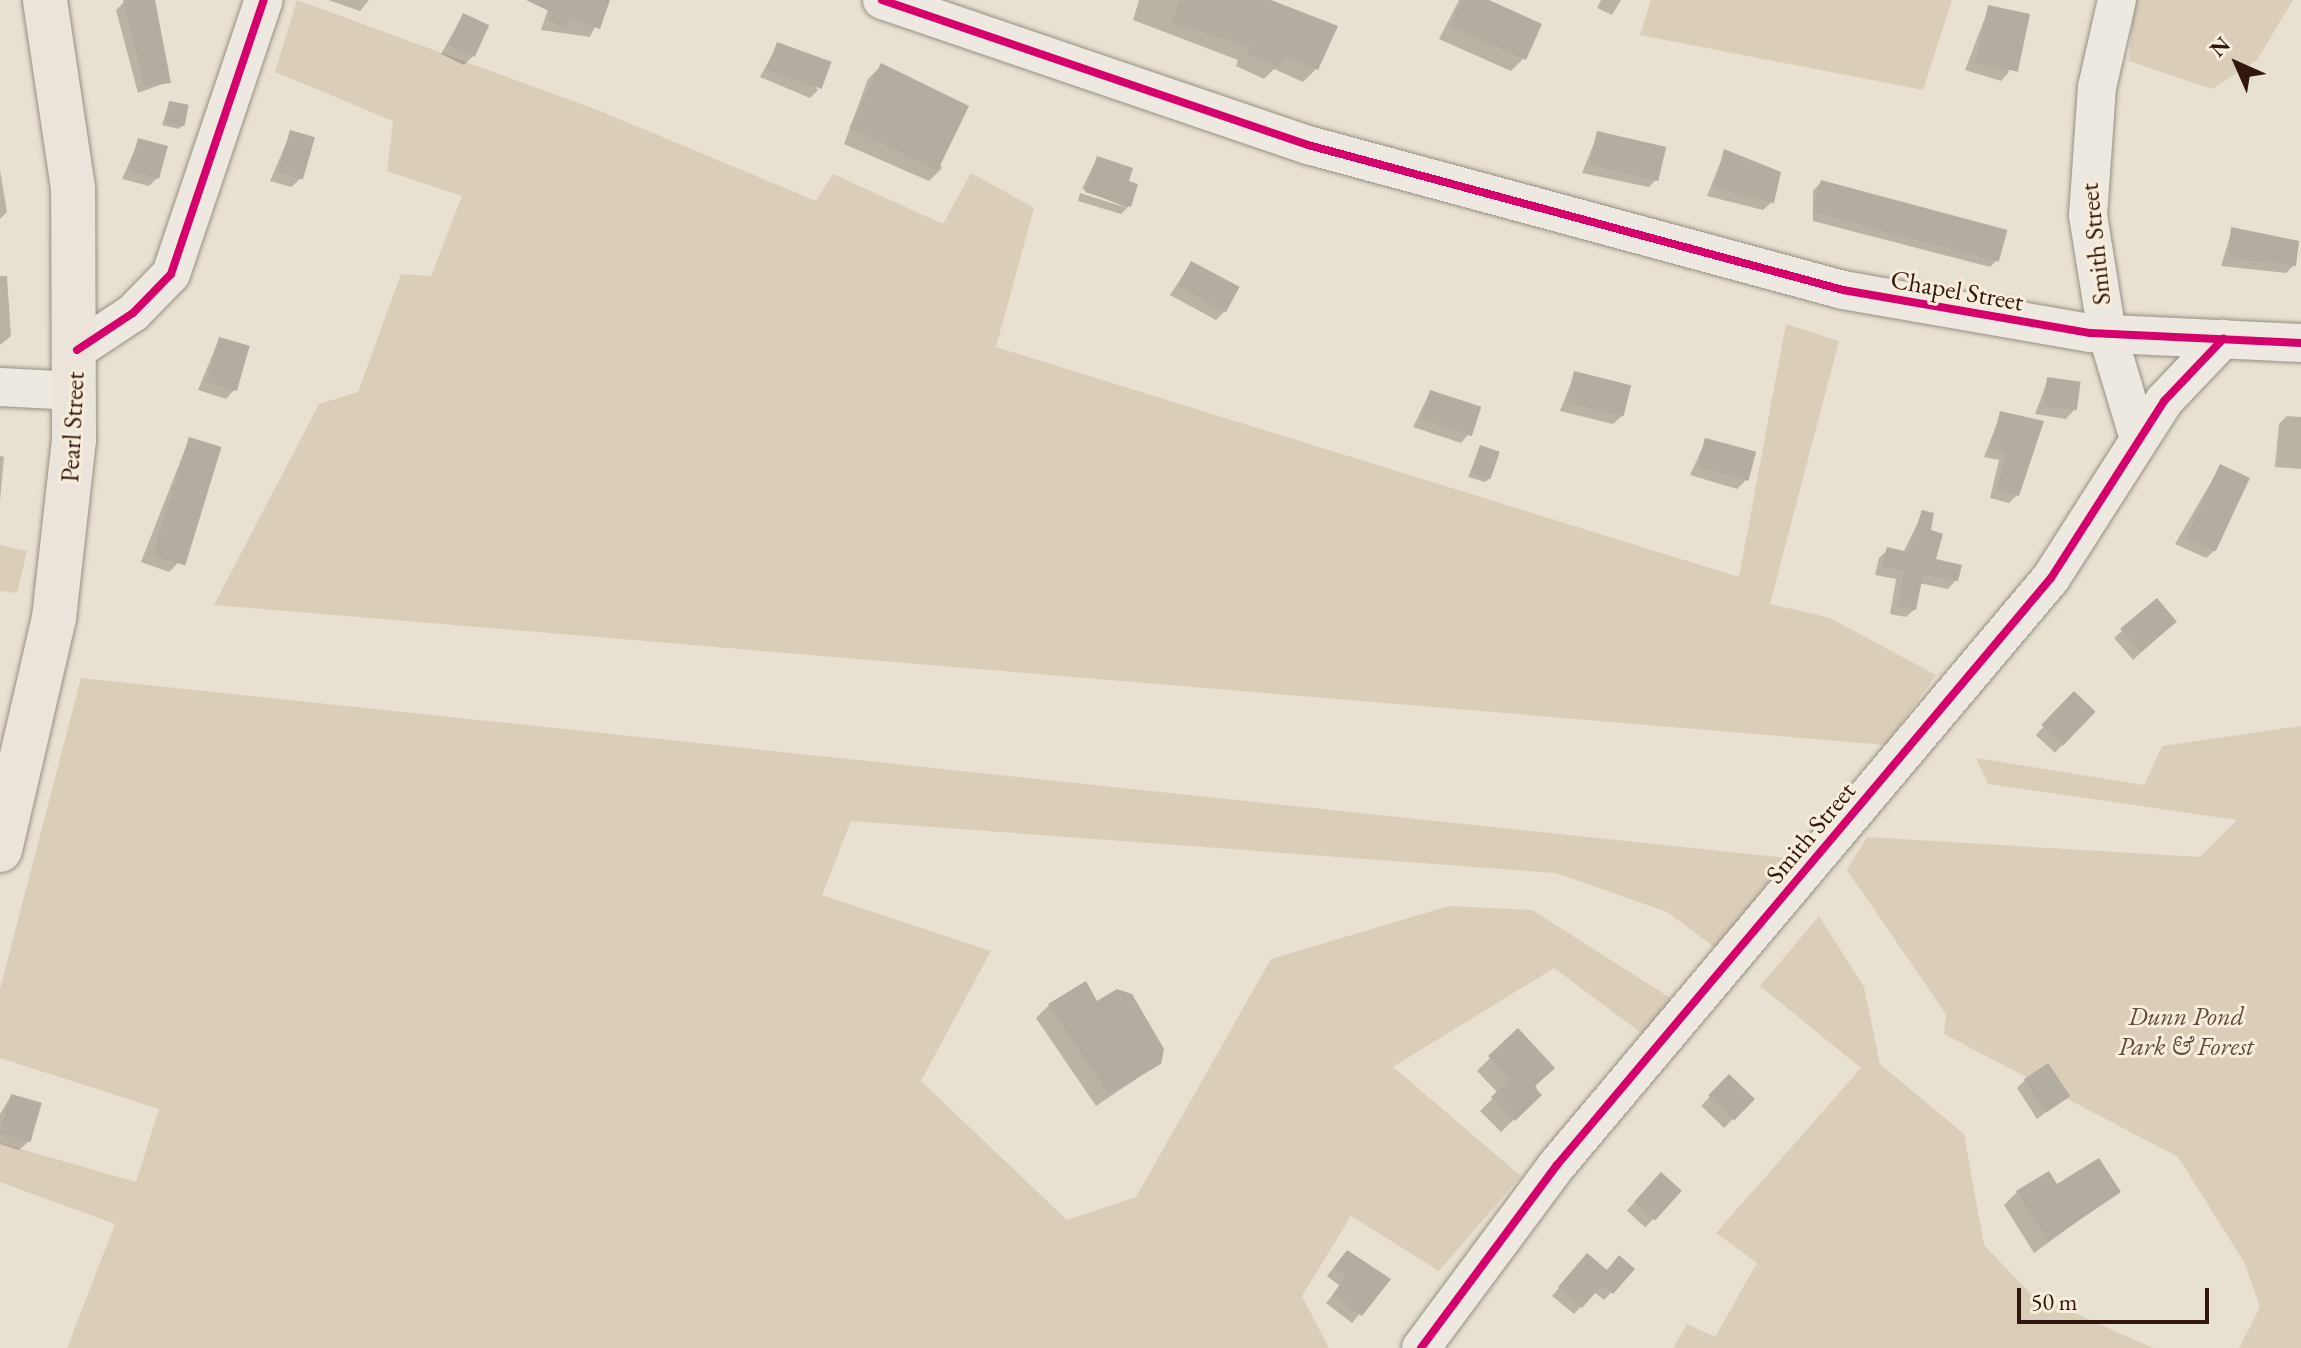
<!DOCTYPE html>
<html>
<head>
<meta charset="utf-8">
<style>
  body { margin:0 }
  #map { position:relative; width:2301px; height:1348px; overflow:hidden; background:#e8e0d0; font-family:"EB Garamond",serif }
  div>[style] { position:absolute }
  [style*='--x'] { left:calc(var(--x)*1px); top:calc(var(--y)*1px); width:calc(var(--w)*1px); rotate:calc(var(--a)*1deg) }
  .green>* { inset:0; background:#dbceb9 }
  .shadow>* { inset:0; background:#0003; transform-origin:0 0 }
  .building>* { inset:0; background:#b3aca1; transform-origin:0 0 }
  .roads { filter:drop-shadow(0 0 2px #978f84) drop-shadow(0 0 2px #978f84) }
  .minor>* { height:38px; margin:-19px; padding:0 19px; transform-origin:19px; border-radius:19px; background:#ede8e0 }
  .major>* { height:44px; margin:-22px; padding:0 22px; transform-origin:22px; border-radius:22px; background:#eae4db }
  .cycleway>* { height:8px; margin:-4px; padding:0 4px; transform-origin:4px; border-radius:4px; background:#d6006c }
  span { translate:-50% -50%; white-space:nowrap; text-align:center; line-height:1.15; -webkit-text-stroke:6px #f7edda; paint-order:stroke }
  .street-label { font-size:26px; color:#30160c }
  .park-label { font-size:26px; color:#60493a; font-style:italic }
  .north { position:absolute; left:2197px; top:24px; width:80px; height:80px; -webkit-text-stroke:6px #f7edda; paint-order:stroke; rotate:315deg; font-size:22px; font-weight:700; line-height:32px; text-align:center; color:#30160c }
  .north::after { content:''; display:block; margin:auto; width:28px; height:36px; background:#30160c; clip-path:polygon(50% 0,100% 100%,50% 72%,0 100%) }
  .scale { position:absolute; left:2017px; top:1288px; width:192px; height:36px; box-sizing:border-box; border:4px solid #30160c; border-top:0; padding-left:10px; font-size:24px; line-height:28px; white-space:nowrap; color:#30160c; -webkit-text-stroke:6px #f7edda; paint-order:stroke }
</style>
</head>
<body>
<div id="map">
  <div class="green">
    <div style="clip-path:polygon(297px 0,600px 111px,816px 201px,833px 174px,943px 224px,971px 173px,1034px 208px,996px 347px,1739px 577px,1786px 324px,1839px 341px,1770px 604px,1830px 618px,1936px 675px,1886px 745px,214px 605px,319px 404px,358px 392px,401px 274px,431px 276px,462px 196px,387px 171px,393px 121px,275px 72px)"></div>
    <div style="clip-path:polygon(1651px 0,1952px 0,1923px 90px,1640px 35px)"></div>
    <div style="clip-path:polygon(2134px 0,2293px 0,2257px 60px,2212px 89px,2129px 61px)"></div>
    <div style="clip-path:polygon(0 545px,27px 551px,17px 593px,0 591px)"></div>
    <div style="clip-path:polygon(81px 678px,1786px 858px,1717px 949px,1667px 912px,1556px 873px,851px 821px,822px 895px,991px 951px,921px 1081px,1067px 1220px,1136px 1197px,1271px 959px,1449px 906px,1532px 910px,1672px 999px,1644px 1035px,1554px 968px,1393px 1067px,1521px 1176px,1439px 1271px,1351px 1216px,1302px 1296px,1329px 1348px,67px 1348px,115px 1224px,0 1182px,0 1143px,136px 1182px,159px 1109px,0 1058px,0 989px)"></div>
    <div style="clip-path:polygon(2301px 726px,2301px 1348px,2239px 1348px,2260px 1307px,2244px 1262px,2178px 1157px,1944px 1034px,1946px 1014px,1847px 870px,1867px 837px,2200px 857px,2237px 820px,1988px 784px,1976px 758px,2144px 785px,2162px 746px)"></div>
    <div style="clip-path:polygon(1819px 916px,1864px 987px,1880px 1064px,1964px 1134px,1984px 1245px,2030px 1293px,2153px 1348px,1673px 1348px,1687px 1324px,1715px 1337px,1757px 1263px,1716px 1233px,1861px 1068px,1760px 986px)"></div>
  </div>
  <div class="shadow">
    <div style="clip-path:polygon(154px 0,168px 82px,138px 93px,116px 10px,124px 2px)"></div>
    <div style="clip-path:polygon(328px 0,369px 0,360px 11px)"></div>
    <div style="clip-path:polygon(551px 0,608px 0,590px 37px,541px 30px)"></div>
    <div style="clip-path:polygon(1139px 0,1236px 0,1316px 69px,1303px 82px,1274px 69px,1264px 79px,1236px 66px,1238px 60px,1133px 20px)"></div>
    <div style="clip-path:polygon(1459px 0,1484px 0,1524px 58px,1511px 71px,1439px 39px)"></div>
    <div style="clip-path:polygon(1601px 0,1621px 0,1612px 15px,1597px 8px)"></div>
    <div style="clip-path:polygon(1989px 7px,2009px 72px,2001px 81px,1965px 70px)"></div>
    <div style="clip-path:polygon(463px 15px,473px 56px,464px 65px,441px 54px)"></div>
    <div style="clip-path:polygon(778px 44px,818px 90px,810px 98px,760px 77px)"></div>
    <div style="clip-path:polygon(881px 66px,942px 168px,929px 181px,844px 144px,868px 79px)"></div>
    <div style="clip-path:polygon(169px 103px,183px 125px,179px 129px,162px 125px)"></div>
    <div style="clip-path:polygon(291px 132px,300px 179px,291px 187px,270px 181px)"></div>
    <div style="clip-path:polygon(1598px 133px,1657px 179px,1649px 187px,1582px 173px)"></div>
    <div style="clip-path:polygon(139px 140px,157px 178px,149px 186px,122px 179px)"></div>
    <div style="clip-path:polygon(1725px 151px,1772px 202px,1763px 210px,1707px 196px)"></div>
    <div style="clip-path:polygon(1097px 158px,1126px 182px,1129px 206px,1121px 214px,1078px 201px,1080px 193px,1127px 208px,1082px 189px)"></div>
    <div style="clip-path:polygon(0 170px,7px 212px,0 219px)"></div>
    <div style="clip-path:polygon(1821px 182px,1998px 259px,1990px 267px,1813px 221px,1813px 191px)"></div>
    <div style="clip-path:polygon(2232px 229px,2294px 265px,2286px 273px,2221px 266px)"></div>
    <div style="clip-path:polygon(1191px 263px,1224px 312px,1216px 320px,1170px 295px)"></div>
    <div style="clip-path:polygon(0 276px,7px 276px,11px 336px,0 345px)"></div>
    <div style="clip-path:polygon(219px 339px,234px 390px,226px 399px,198px 390px)"></div>
    <div style="clip-path:polygon(1575px 373px,1622px 416px,1613px 424px,1560px 411px)"></div>
    <div style="clip-path:polygon(2048px 379px,2074px 410px,2066px 419px,2035px 414px)"></div>
    <div style="clip-path:polygon(1430px 392px,1469px 434px,1461px 443px,1413px 427px)"></div>
    <div style="clip-path:polygon(2001px 413px,2017px 495px,2009px 503px,1990px 498px,1999px 460px,1984px 457px)"></div>
    <div style="clip-path:polygon(2287px 416px,2301px 417px,2301px 469px,2275px 467px,2279px 424px)"></div>
    <div style="clip-path:polygon(189px 439px,178px 563px,169px 572px,141px 562px)"></div>
    <div style="clip-path:polygon(1706px 440px,1746px 480px,1737px 489px,1690px 475px)"></div>
    <div style="clip-path:polygon(1481px 448px,1489px 479px,1485px 482px,1468px 477px)"></div>
    <div style="clip-path:polygon(0 456px,4px 457px,0 501px)"></div>
    <div style="clip-path:polygon(2220px 467px,2215px 550px,2206px 558px,2175px 544px)"></div>
    <div style="clip-path:polygon(1923px 512px,1933px 560px,1956px 580px,1948px 589px,1919px 583px,1915px 609px,1906px 617px,1890px 614px,1896px 579px,1875px 575px,1879px 558px,1888px 549px,1903px 553px)"></div>
    <div style="clip-path:polygon(2123px 630px,2166px 630px,2133px 660px,2114px 638px)"></div>
    <div style="left:2074px;top:694px;width:26px;height:56px;rotate:43deg"></div>
    <div style="clip-path:polygon(1097px 1004px,1160px 1063px,1096px 1106px,1036px 1018px,1049px 1005px)"></div>
    <div style="clip-path:polygon(1517px 1031px,1539px 1095px,1501px 1132px,1480px 1111px,1498px 1093px,1477px 1071px)"></div>
    <div style="left:1729px;top:1077px;width:32px;height:40px;rotate:44deg"></div>
    <div style="clip-path:polygon(2025px 1080px,2067px 1096px,2037px 1119px,2017px 1088px)"></div>
    <div style="clip-path:polygon(11px 1096px,28px 1142px,19px 1150px,0 1144px,0 1114px)"></div>
    <div style="left:1661px;top:1174px;width:25px;height:50px;rotate:43deg"></div>
    <div style="clip-path:polygon(2057px 1186px,2118px 1192px,2034px 1253px,2004px 1205px,2017px 1192px)"></div>
    <div style="clip-path:polygon(1339px 1261px,1388px 1280px,1352px 1323px,1326px 1303px,1340px 1286px,1327px 1276px)"></div>
    <div style="clip-path:polygon(1580px 1263px,1606px 1272px,1633px 1269px,1604px 1300px,1594px 1292px,1574px 1314px,1552px 1296px)"></div>
  </div>
  <div class="building">
    <div style="clip-path:polygon(123px 0,155px 0,171px 83px,145px 86px)"></div>
    <div style="clip-path:polygon(526px 0,610px 0,600px 29px,570px 19px,566px 28px,548px 21px,551px 12px)"></div>
    <div style="clip-path:polygon(1179px 0,1271px 0,1338px 26px,1318px 70px,1287px 56px,1279px 67px,1247px 53px,1250px 47px,1172px 23px)"></div>
    <div style="clip-path:polygon(1462px 0,1489px 0,1542px 24px,1526px 60px,1450px 26px)"></div>
    <div style="left:1988px;top:5px;width:43px;height:59px;rotate:12deg"></div>
    <div style="left:463px;top:13px;width:29px;height:35px;rotate:25deg"></div>
    <div style="left:777px;top:42px;width:58px;height:29px;rotate:20deg"></div>
    <div style="left:881px;top:63px;width:98px;height:72px;rotate:26deg"></div>
    <div style="left:169px;top:101px;width:20px;height:22px;rotate:11deg"></div>
    <div style="left:290px;top:130px;width:26px;height:44px;rotate:16deg"></div>
    <div style="left:1597px;top:131px;width:71px;height:35px;rotate:13deg"></div>
    <div style="left:138px;top:138px;width:31px;height:34px;rotate:15deg"></div>
    <div style="clip-path:polygon(1724px 149px,1781px 172px,1774px 203px,1714px 188px)"></div>
    <div style="clip-path:polygon(1097px 156px,1133px 168px,1129px 181px,1138px 184px,1131px 207px,1085px 192px)"></div>
    <div style="left:1821px;top:180px;width:193px;height:33px;rotate:15deg"></div>
    <div style="clip-path:polygon(2231px 227px,2299px 241px,2296px 266px,2228px 258px)"></div>
    <div style="left:1191px;top:261px;width:55px;height:29px;rotate:28deg"></div>
    <div style="left:219px;top:337px;width:32px;height:47px;rotate:16deg"></div>
    <div style="left:1574px;top:371px;width:59px;height:32px;rotate:14deg"></div>
    <div style="left:2047px;top:377px;width:34px;height:29px;rotate:8deg"></div>
    <div style="left:1430px;top:390px;width:54px;height:31px;rotate:18deg"></div>
    <div style="clip-path:polygon(2000px 411px,2044px 421px,2019px 496px,1997px 490px,2006px 452px,1991px 448px)"></div>
    <div style="left:189px;top:437px;width:34px;height:124px;rotate:17deg"></div>
    <div style="left:1705px;top:438px;width:53px;height:30px;rotate:15deg"></div>
    <div style="left:1480px;top:445px;width:21px;height:29px;rotate:19deg"></div>
    <div style="left:2220px;top:464px;width:33px;height:81px;rotate:25deg"></div>
    <div style="clip-path:polygon(1922px 510px,1934px 513px,1931px 530px,1943px 534px,1936px 559px,1962px 565px,1958px 581px,1923px 575px,1916px 610px,1898px 606px,1904px 571px,1882px 567px,1887px 547px,1908px 552px)"></div>
    <div style="left:2157px;top:598px;width:31px;height:48px;rotate:50deg"></div>
    <div style="left:2074px;top:691px;width:30px;height:47px;rotate:44deg"></div>
    <div style="clip-path:polygon(1086px 981px,1097px 1001px,1117px 989px,1132px 994px,1164px 1049px,1161px 1064px,1109px 1094px,1048px 1004px)"></div>
    <div style="clip-path:polygon(1518px 1028px,1555px 1068px,1534px 1087px,1542px 1095px,1515px 1121px,1491px 1097px,1510px 1079px,1488px 1056px)"></div>
    <div style="left:2048px;top:1063px;width:40px;height:29px;rotate:56deg"></div>
    <div style="left:1729px;top:1074px;width:36px;height:30px;rotate:44deg"></div>
    <div style="left:11px;top:1094px;width:32px;height:41px;rotate:16deg"></div>
    <div style="clip-path:polygon(2099px 1158px,2121px 1192px,2048px 1241px,2016px 1191px,2049px 1171px,2057px 1184px)"></div>
    <div style="left:1661px;top:1172px;width:28px;height:40px;rotate:42deg"></div>
    <div style="clip-path:polygon(1347px 1250px,1391px 1279px,1362px 1316px,1333px 1294px,1346px 1276px,1334px 1267px)"></div>
    <div style="clip-path:polygon(1587px 1253px,1607px 1270px,1619px 1255px,1635px 1269px,1613px 1294px,1602px 1285px,1582px 1308px,1558px 1287px)"></div>
  </div>
  <div class="roads">
    <div class="minor">
      <div style="--x:882;--y:0;--w:450;--a:18.8"></div>
      <div style="--x:1308;--y:145;--w:554;--a:15.16"></div>
      <div style="--x:1843;--y:290;--w:251;--a:9.9"></div>
      <div style="--x:2090;--y:333;--w:211;--a:2.7"></div>
      <div style="--x:2117;--y:0;--w:89;--a:102.9"></div>
      <div style="--x:2097;--y:87;--w:128;--a:94"></div>
      <div style="--x:2088;--y:215;--w:120;--a:80.9"></div>
      <div style="--x:2107;--y:333;--w:111;--a:73.2"></div>
      <div style="--x:77;--y:350;--w:67;--a:-33.5"></div>
      <div style="--x:133;--y:313;--w:54;--a:-45.7"></div>
      <div style="--x:171;--y:274;--w:289;--a:-71.3"></div>
      <div style="--x:0;--y:387;--w:76;--a:3"></div>
      <div style="--x:1421;--y:1348;--w:228;--a:-53.4"></div>
      <div style="--x:1557;--y:1165;--w:767;--a:-49.92"></div>
      <div style="--x:2051;--y:578;--w:210;--a:-57.4"></div>
      <div style="--x:2164;--y:401;--w:86;--a:-46.4"></div>
    </div>
    <div class="major">
      <div style="--x:0;--y:850;--w:238;--a:-76.9"></div>
      <div style="--x:54;--y:618;--w:179;--a:-83.6"></div>
      <div style="--x:74;--y:440;--w:252;--a:-90.2"></div>
      <div style="--x:73;--y:188;--w:190;--a:-98.5"></div>
    </div>
  </div>
  <div class="cycleway">
    <div style="--x:882;--y:0;--w:450;--a:18.8"></div>
    <div style="--x:1308;--y:145;--w:554;--a:15.16"></div>
    <div style="--x:1843;--y:290;--w:251;--a:9.9"></div>
    <div style="--x:2090;--y:333;--w:211;--a:2.7"></div>
    <div style="--x:77;--y:350;--w:67;--a:-33.5"></div>
    <div style="--x:133;--y:313;--w:54;--a:-45.7"></div>
    <div style="--x:171;--y:274;--w:289;--a:-71.3"></div>
    <div style="--x:1421;--y:1348;--w:228;--a:-53.4"></div>
    <div style="--x:1557;--y:1165;--w:767;--a:-49.92"></div>
    <div style="--x:2051;--y:578;--w:210;--a:-57.4"></div>
    <div style="--x:2164;--y:401;--w:86;--a:-46.4"></div>
  </div>
  <div class="street-label">
    <span style="left:2096px;top:244px;rotate:-96deg">Smith Street</span>
    <span style="left:1957px;top:291px;rotate:10deg">Chapel Street</span>
    <span style="left:73px;top:427px;rotate:-87deg">Pearl Street</span>
    <span style="left:1811px;top:833px;rotate:-50deg">Smith Street</span>
  </div>
  <div class="park-label">
    <span style="left:2186px;top:1032px">Dunn Pond<br>Park &amp; Forest</span>
  </div>
  <div class="north">N</div>
  <div class="scale">50 m</div>
</div>
</body>
</html>
